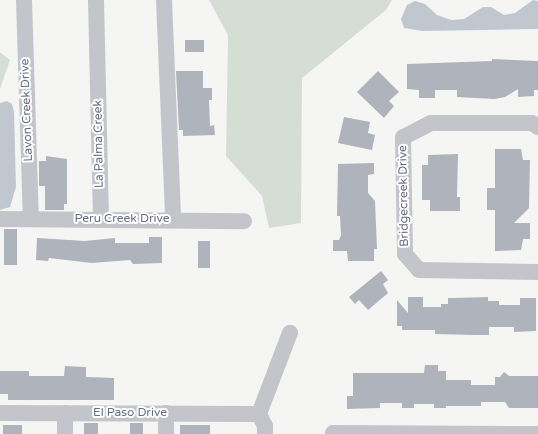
<!DOCTYPE html>
<html>
<head>
<meta charset="utf-8">
<style>
  body { margin:0 }
  #map { position:relative; width:538px; height:434px; overflow:hidden; background:#f5f6f3; font-family:"Varela Round",sans-serif }
  div>[style] { position:absolute }
  [style*='--x'] { left:calc(var(--x)*1px); top:calc(var(--y)*1px); width:calc(var(--w)*1px); rotate:calc(var(--a)*1deg) }
  .green>* { inset:0; background:#d5ddd4 }
  .water>* { inset:0; background:#c1c7cf }
  .building>* { inset:0; background:#afb3bb; transform-origin:0 0 }
  .minor>* { height:16px; margin:-8px; padding:0 8px; transform-origin:8px; border-radius:8px; background:#c4c5ca }
  span { translate:-50% -50%; white-space:nowrap; text-align:center; line-height:1.15; -webkit-text-stroke:4px #fff; paint-order:stroke }
  .street-label { font-size:12px; color:#666e83 }
</style>
</head>
<body>
<div id="map">
  <div class="green">
    <div style="clip-path:polygon(209px 0,392px 0,386px 10px,302px 78px,301px 223px,269px 228px,262px 196px,226px 156px,228px 35px)"></div>
    <div style="clip-path:polygon(0 52px,10px 60px,0 89px)"></div>
  </div>
  <div class="water">
    <div style="clip-path:polygon(533px 0,538px 1px,538px 29px,423px 31px,404px 28px,401px 19px,407px 5px,415px 1px,425px 4px,437px 15px,451px 20px,464px 19px,483px 7px,491px 7px,504px 15px,515px 13px)"></div>
    <div style="clip-path:polygon(7px 101px,12px 104px,14px 112px,16px 187px,10px 207px,0 210px,0 103px)"></div>
  </div>
  <div class="building">
    <div style="left:185px;top:40px;width:19px;height:12px"></div>
    <div style="clip-path:polygon(492px 59px,538px 61px,538px 90px,534px 90px,534px 96px,518px 97px,518px 89px,505px 97px,494px 99px,457px 97px,457px 90px,435px 90px,435px 98px,419px 98px,419px 90px,407px 89px,407px 64px,492px 61px)"></div>
    <div style="clip-path:polygon(176px 71px,203px 71px,203px 88px,212px 88px,212px 100px,209px 100px,210px 126px,214px 125px,215px 135px,183px 136px,183px 130px,179px 130px)"></div>
    <div style="clip-path:polygon(378px 71px,399px 92px,389px 101px,394px 106px,384px 118px,357px 92px)"></div>
    <div style="clip-path:polygon(344px 117px,370px 122px,368px 133px,375px 135px,372px 150px,338px 143px)"></div>
    <div style="clip-path:polygon(495px 149px,521px 149px,523px 160px,530px 160px,529px 208px,514px 223px,530px 223px,530px 239px,523px 239px,521px 250px,495px 251px,495px 210px,487px 210px,487px 188px,495px 188px)"></div>
    <div style="clip-path:polygon(458px 154px,457px 197px,460px 197px,460px 211px,430px 211px,430px 200px,422px 200px,422px 165px,428px 165px,428px 155px)"></div>
    <div style="clip-path:polygon(46px 156px,67px 159px,67px 204px,64px 204px,64px 210px,45px 210px,45px 186px,39px 186px,39px 161px,46px 161px)"></div>
    <div style="clip-path:polygon(374px 163px,374px 174px,368px 175px,368px 193px,375px 201px,377px 249px,374px 249px,374px 261px,348px 261px,347px 251px,333px 251px,333px 240px,339px 240px,341px 235px,340px 216px,337px 216px,338px 164px)"></div>
    <div style="left:4px;top:229px;width:13px;height:36px"></div>
    <div style="clip-path:polygon(149px 237px,162px 237px,162px 263px,133px 264px,130px 260px,92px 263px,49px 258px,48px 261px,36px 260px,37px 238px,85px 241px,115px 238px,115px 243px,149px 243px)"></div>
    <div style="left:198px;top:241px;width:12px;height:27px"></div>
    <div style="clip-path:polygon(381px 271px,388px 280px,383px 284px,388px 293px,368px 310px,359px 300px,355px 304px,349px 297px)"></div>
    <div style="clip-path:polygon(408px 297px,423px 297px,423px 307px,441px 307px,441px 304px,448px 304px,448px 298px,453px 298px,488px 297px,488px 301px,499px 301px,499px 305px,520px 305px,520px 298px,536px 298px,536px 331px,514px 332px,514px 327px,489px 327px,489px 335px,473px 335px,435px 334px,435px 330px,402px 330px,402px 326px,397px 326px,397px 300px,408px 313px)"></div>
    <div style="clip-path:polygon(425px 365px,438px 365px,438px 371px,446px 371px,446px 380px,471px 380px,471px 385px,495px 385px,495px 377px,500px 377px,504px 372px,509px 376px,538px 376px,538px 408px,509px 408px,505px 402px,481px 402px,481px 406px,446px 406px,446px 408px,434px 408px,434px 404px,414px 404px,414px 408px,402px 408px,402px 403px,380px 403px,380px 408px,347px 409px,347px 396px,353px 396px,353px 373px,424px 373px)"></div>
    <div style="clip-path:polygon(65px 366px,86px 367px,86px 377px,114px 378px,114px 400px,8px 400px,8px 394px,0 394px,0 371px,29px 371px,29px 376px,64px 376px)"></div>
    <div style="left:84px;top:423px;width:14px;height:11px"></div>
    <div style="left:130px;top:423px;width:13px;height:11px"></div>
    <div style="left:3px;top:425px;width:19px;height:9px"></div>
    <div style="left:180px;top:425px;width:30px;height:9px"></div>
  </div>
  <div class="minor">
    <div style="--x:24;--y:0;--w:219;--a:88.2"></div>
    <div style="--x:96;--y:0;--w:219;--a:88.7"></div>
    <div style="--x:164;--y:0;--w:219;--a:87.6"></div>
    <div style="--x:538;--y:127;--w:7;--a:-146"></div>
    <div style="--x:532;--y:123;--w:101;--a:180"></div>
    <div style="--x:431;--y:123;--w:31;--a:153"></div>
    <div style="--x:403;--y:137;--w:117;--a:89"></div>
    <div style="--x:405;--y:254;--w:21;--a:49"></div>
    <div style="--x:419;--y:270;--w:119;--a:1"></div>
    <div style="--x:0;--y:219;--w:244;--a:0.5"></div>
    <div style="--x:0;--y:413;--w:259;--a:0.2"></div>
    <div style="--x:166;--y:413;--w:21;--a:90"></div>
    <div style="--x:333;--y:433;--w:205;--a:0.3"></div>
    <div style="--x:65;--y:434;--w:21;--a:-90"></div>
    <div style="--x:265;--y:434;--w:8;--a:-90"></div>
    <div style="--x:265;--y:426;--w:13;--a:-117"></div>
    <div style="--x:259;--y:414;--w:87;--a:-69.1"></div>
  </div>
  <div class="street-label">
    <span style="left:27px;top:110px;rotate:-92deg">Lavon Creek Drive</span>
    <span style="left:99px;top:144px;rotate:-91deg">La Palma Creek</span>
    <span style="left:404px;top:196px;rotate:-91deg">Bridgecreek Drive</span>
    <span style="left:122px;top:219px">Peru Creek Drive</span>
    <span style="left:130px;top:413px">El Paso Drive</span>
  </div>
</div>
</body>
</html>
